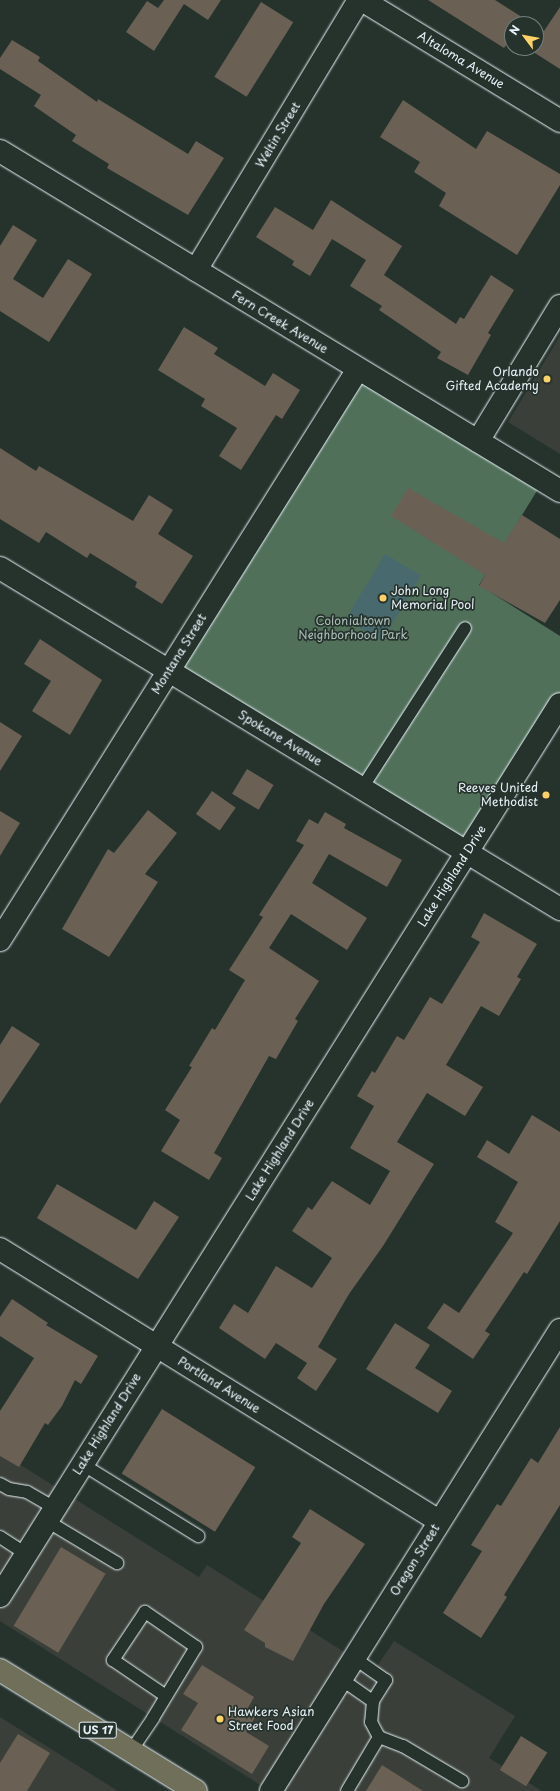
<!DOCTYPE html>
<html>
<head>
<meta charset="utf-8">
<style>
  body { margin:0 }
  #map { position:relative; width:560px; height:1791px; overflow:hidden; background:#26332d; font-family:"Playpen Sans",sans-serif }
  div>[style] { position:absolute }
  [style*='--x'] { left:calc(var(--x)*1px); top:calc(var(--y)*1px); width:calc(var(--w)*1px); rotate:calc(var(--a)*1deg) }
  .built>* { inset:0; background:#3a4039 }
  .green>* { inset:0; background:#50705a }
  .water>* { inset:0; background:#486a6e; transform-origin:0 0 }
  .building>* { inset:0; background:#6a6054; transform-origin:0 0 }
  .roads { filter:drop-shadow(0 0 1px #e8f1f8) drop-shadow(0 0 1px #e8f1f8) }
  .lane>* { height:12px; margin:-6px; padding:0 6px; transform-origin:6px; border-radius:6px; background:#26332d }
  .street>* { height:22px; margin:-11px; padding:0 11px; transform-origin:11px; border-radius:11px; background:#26332d }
  .secondary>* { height:22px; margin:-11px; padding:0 11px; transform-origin:11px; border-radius:11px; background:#26332d }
  .primary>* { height:22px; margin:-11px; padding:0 11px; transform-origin:11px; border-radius:11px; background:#706f59 }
  .dots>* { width:11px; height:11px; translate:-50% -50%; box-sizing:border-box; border:2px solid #26332d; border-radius:50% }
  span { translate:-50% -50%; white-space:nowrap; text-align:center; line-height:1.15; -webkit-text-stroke:3.5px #26332d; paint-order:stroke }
  .shield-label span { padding:1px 3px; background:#26332d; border:1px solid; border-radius:3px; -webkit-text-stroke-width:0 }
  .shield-label { font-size:11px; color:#e8f1f8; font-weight:700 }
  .street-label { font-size:12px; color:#e8f1f8 }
  .poi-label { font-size:12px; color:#e8f1f8 }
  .right { translate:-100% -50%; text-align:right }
  .left { translate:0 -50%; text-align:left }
  .park-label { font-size:12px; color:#abbdb9 }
  .north { position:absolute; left:504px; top:16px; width:40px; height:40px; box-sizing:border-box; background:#26332d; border:1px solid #747f7e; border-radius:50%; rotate:302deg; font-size:11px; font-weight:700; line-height:16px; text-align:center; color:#e8f1f8 }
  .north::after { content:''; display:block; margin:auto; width:14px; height:18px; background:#ffd166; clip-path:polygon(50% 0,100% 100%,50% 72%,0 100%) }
</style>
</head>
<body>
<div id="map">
  <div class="built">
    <div style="clip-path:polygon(560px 336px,560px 454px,508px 422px)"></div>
    <div style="clip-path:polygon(0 1452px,199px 1577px,207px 1565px,374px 1671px,394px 1641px,515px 1716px,489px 1758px,542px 1791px,270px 1791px,0 1621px)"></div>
    <div style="clip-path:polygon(0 1717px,118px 1791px,0 1791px)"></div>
  </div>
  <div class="green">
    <div style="clip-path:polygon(358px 369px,543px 481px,479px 585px,560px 636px,560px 704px,467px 852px,168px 671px)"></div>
  </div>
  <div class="water">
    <div style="left:385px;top:554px;width:42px;height:76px;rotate:31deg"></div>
  </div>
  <div class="building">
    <div style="clip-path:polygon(164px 0,221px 0,208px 20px,184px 4px,154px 51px,126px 32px,147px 1px,158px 8px)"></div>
    <div style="clip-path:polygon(428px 0,495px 0,533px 24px,512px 24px,512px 38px,504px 48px)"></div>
    <div style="left:261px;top:2px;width:38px;height:88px;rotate:32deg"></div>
    <div style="clip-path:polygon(560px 7px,560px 69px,527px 48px,536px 48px,536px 26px,544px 31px)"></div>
    <div style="clip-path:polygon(12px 40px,40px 57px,38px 61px,97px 102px,98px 99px,188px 154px,196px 141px,224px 158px,188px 215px,107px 168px,109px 164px,72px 141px,76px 135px,34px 106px,41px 95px,0 69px,0 58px)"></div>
    <div style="clip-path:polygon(403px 100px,476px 149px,487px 131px,560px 174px,560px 185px,517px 255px,439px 206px,446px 193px,414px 172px,420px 162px,380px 137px)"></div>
    <div style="clip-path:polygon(331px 200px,402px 246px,384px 275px,456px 324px,460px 317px,464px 319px,491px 275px,514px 290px,488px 333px,491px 335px,468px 375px,437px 358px,441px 352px,379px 310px,382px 306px,350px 286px,366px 260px,332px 239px,310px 276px,292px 265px,294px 261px,256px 237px,275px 207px,313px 230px)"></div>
    <div style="clip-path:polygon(13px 225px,37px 240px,13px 279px,43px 298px,68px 259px,92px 274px,49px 342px,0 311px,0 246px)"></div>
    <div style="clip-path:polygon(184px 327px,218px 348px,214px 354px,265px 386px,273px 373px,300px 390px,282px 419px,276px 415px,241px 470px,219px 456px,237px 428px,201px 406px,205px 399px,158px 370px)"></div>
    <div style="clip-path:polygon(0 448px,36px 471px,39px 466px,133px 521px,149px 495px,173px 510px,158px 534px,193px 556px,162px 604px,135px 587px,137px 582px,90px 553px,87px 558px,46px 532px,39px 543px,0 519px)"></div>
    <div style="clip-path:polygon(408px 488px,504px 543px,522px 515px,560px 539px,560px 600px,545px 623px,479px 586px,485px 575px,391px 516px)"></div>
    <div style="clip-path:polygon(40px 639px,102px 680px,70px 735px,32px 711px,51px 681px,24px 664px)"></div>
    <div style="clip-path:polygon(0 722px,22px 736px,0 771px)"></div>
    <div style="left:247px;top:769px;width:31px;height:29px;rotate:31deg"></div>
    <div style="left:212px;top:791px;width:29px;height:28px;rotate:35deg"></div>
    <div style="clip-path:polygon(148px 810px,177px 833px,145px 874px,158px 882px,109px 957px,62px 929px,108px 849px,114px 853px)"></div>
    <div style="clip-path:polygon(0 811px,20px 823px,0 856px)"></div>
    <div style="clip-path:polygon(325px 812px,346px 824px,344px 828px,402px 860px,387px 887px,329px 854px,312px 883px,367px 918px,347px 950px,291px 914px,269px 948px,319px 981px,295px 1019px,298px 1021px,276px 1059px,269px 1056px,214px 1153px,222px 1158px,209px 1180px,161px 1151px,180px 1120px,165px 1110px,192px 1067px,189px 1066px,212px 1028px,215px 1030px,245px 980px,229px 970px,263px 917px,259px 915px,304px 845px,296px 841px,309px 819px,318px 824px)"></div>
    <div style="clip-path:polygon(484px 913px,537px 944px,517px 977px,521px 979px,499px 1016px,481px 1006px,446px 1065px,483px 1087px,465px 1116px,427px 1093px,397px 1142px,434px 1164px,383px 1246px,349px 1294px,318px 1347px,337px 1359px,316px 1391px,297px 1378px,307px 1363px,276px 1343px,265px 1359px,219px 1328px,234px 1304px,248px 1313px,276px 1266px,312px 1288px,332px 1258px,292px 1231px,308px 1207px,312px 1210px,332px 1181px,370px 1205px,390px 1171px,350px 1148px,374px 1106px,357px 1096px,372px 1071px,375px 1073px,397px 1036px,404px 1040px,430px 997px,442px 1004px,480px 942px,471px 937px)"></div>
    <div style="clip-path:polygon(12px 1026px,40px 1044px,0 1104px,0 1045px)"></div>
    <div style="clip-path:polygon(532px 1115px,560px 1132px,560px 1221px,527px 1274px,524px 1272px,485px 1331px,490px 1334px,473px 1359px,427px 1328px,444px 1303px,459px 1313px,513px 1233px,495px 1222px,518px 1182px,477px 1157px,487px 1140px,509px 1154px)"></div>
    <div style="clip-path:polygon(57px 1184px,136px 1230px,154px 1201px,179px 1217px,138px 1279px,37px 1218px)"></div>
    <div style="clip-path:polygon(12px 1299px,48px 1323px,46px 1325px,98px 1356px,81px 1384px,75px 1380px,62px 1406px,48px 1425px,45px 1423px,19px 1467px,0 1456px,0 1411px,34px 1358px,0 1336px,0 1317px)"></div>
    <div style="clip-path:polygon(395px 1323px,430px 1345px,415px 1368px,452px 1391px,438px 1413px,366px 1369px)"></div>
    <div style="left:162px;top:1409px;width:110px;height:76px;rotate:32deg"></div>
    <div style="clip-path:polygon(560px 1427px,560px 1505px,504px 1595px,507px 1597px,481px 1638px,443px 1613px,482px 1551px,471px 1545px,497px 1504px,501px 1506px,531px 1458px,538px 1463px)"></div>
    <div style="clip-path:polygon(310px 1509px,365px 1544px,324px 1604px,293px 1661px,265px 1647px,265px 1643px,244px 1630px,301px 1543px,292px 1537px)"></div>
    <div style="left:61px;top:1547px;width:52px;height:92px;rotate:31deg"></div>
    <div style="clip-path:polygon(202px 1665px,254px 1697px,248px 1708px,257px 1714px,246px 1732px,269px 1746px,252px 1774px,181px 1730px,198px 1703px,183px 1694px)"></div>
    <div style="clip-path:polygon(18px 1734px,50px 1753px,27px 1791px,0 1791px,0 1763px)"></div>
    <div style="left:521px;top:1736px;width:31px;height:40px;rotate:32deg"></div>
    <div style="clip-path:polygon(382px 1765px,423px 1791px,366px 1791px)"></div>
  </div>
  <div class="roads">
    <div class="lane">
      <div style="--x:362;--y:788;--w:190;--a:-57.2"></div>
      <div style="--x:82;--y:1464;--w:137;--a:31.8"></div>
      <div style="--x:0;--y:1484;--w:10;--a:29"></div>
      <div style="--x:9;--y:1489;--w:18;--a:9"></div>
      <div style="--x:27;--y:1492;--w:32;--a:30"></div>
      <div style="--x:47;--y:1521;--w:82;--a:31"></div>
      <div style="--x:0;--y:1537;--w:31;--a:33"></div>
      <div style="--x:354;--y:1658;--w:39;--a:35"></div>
      <div style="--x:386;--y:1680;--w:25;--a:122"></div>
      <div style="--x:341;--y:1679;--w:39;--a:35"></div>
      <div style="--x:373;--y:1701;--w:21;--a:95"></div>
      <div style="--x:371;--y:1722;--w:17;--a:62"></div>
      <div style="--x:131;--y:1751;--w:40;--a:-56"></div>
      <div style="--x:153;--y:1718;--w:83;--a:-58.8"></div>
      <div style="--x:196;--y:1647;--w:62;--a:-145.5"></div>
      <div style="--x:145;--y:1612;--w:58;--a:123.7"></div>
      <div style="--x:113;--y:1660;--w:64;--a:34.2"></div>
      <div style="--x:347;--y:1791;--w:63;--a:-59.3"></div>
      <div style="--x:379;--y:1737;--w:26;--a:21"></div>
      <div style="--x:403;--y:1746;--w:69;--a:30.7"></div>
    </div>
    <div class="street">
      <div style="--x:362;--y:0;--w:232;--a:31.4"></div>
      <div style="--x:196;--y:270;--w:315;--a:-58.9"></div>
      <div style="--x:478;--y:441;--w:158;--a:-58.7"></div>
      <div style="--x:0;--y:568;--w:656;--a:31.34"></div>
      <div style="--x:0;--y:940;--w:674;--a:-57.91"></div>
      <div style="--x:0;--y:1249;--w:516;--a:31.78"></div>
      <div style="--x:0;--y:1596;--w:1053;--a:-57.88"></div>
      <div style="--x:271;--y:1791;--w:544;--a:-57.92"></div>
    </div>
    <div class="secondary">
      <div style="--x:0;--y:151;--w:655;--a:31.26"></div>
    </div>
    <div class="primary">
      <div style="--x:0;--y:1670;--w:230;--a:31.7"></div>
    </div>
  </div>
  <div class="dots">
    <div style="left:547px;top:379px;background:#ffd166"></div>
    <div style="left:383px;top:598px;background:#ffd166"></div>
    <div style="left:546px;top:795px;background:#ffd166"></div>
    <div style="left:220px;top:1719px;background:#ffd166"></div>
  </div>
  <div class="shield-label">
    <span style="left:98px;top:1730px">US 17</span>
  </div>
  <div class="street-label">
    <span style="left:461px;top:60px;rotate:31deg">Altaloma Avenue</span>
    <span style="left:278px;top:135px;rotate:-59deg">Weltin Street</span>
    <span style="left:280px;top:322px;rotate:31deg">Fern Creek Avenue</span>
    <span style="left:179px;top:654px;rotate:-58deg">Montana Street</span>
    <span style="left:280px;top:738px;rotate:31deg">Spokane Avenue</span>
    <span style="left:452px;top:876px;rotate:-58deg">Lake Highland Drive</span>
    <span style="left:280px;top:1150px;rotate:-58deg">Lake Highland Drive</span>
    <span style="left:219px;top:1385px;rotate:32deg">Portland Avenue</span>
    <span style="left:107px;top:1424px;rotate:-58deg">Lake Highland Drive</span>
    <span style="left:415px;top:1560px;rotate:-58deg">Oregon Street</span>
  </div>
  <div class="poi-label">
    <span class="right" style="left:539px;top:379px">Orlando<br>Gifted Academy</span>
    <span class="left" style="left:391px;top:598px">John Long<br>Memorial Pool</span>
    <span class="right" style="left:538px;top:795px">Reeves United<br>Methodist</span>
    <span class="left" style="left:228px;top:1719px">Hawkers Asian<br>Street Food</span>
  </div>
  <div class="park-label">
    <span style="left:353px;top:628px">Colonialtown<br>Neighborhood Park</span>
  </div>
  <div class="north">N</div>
</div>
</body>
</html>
